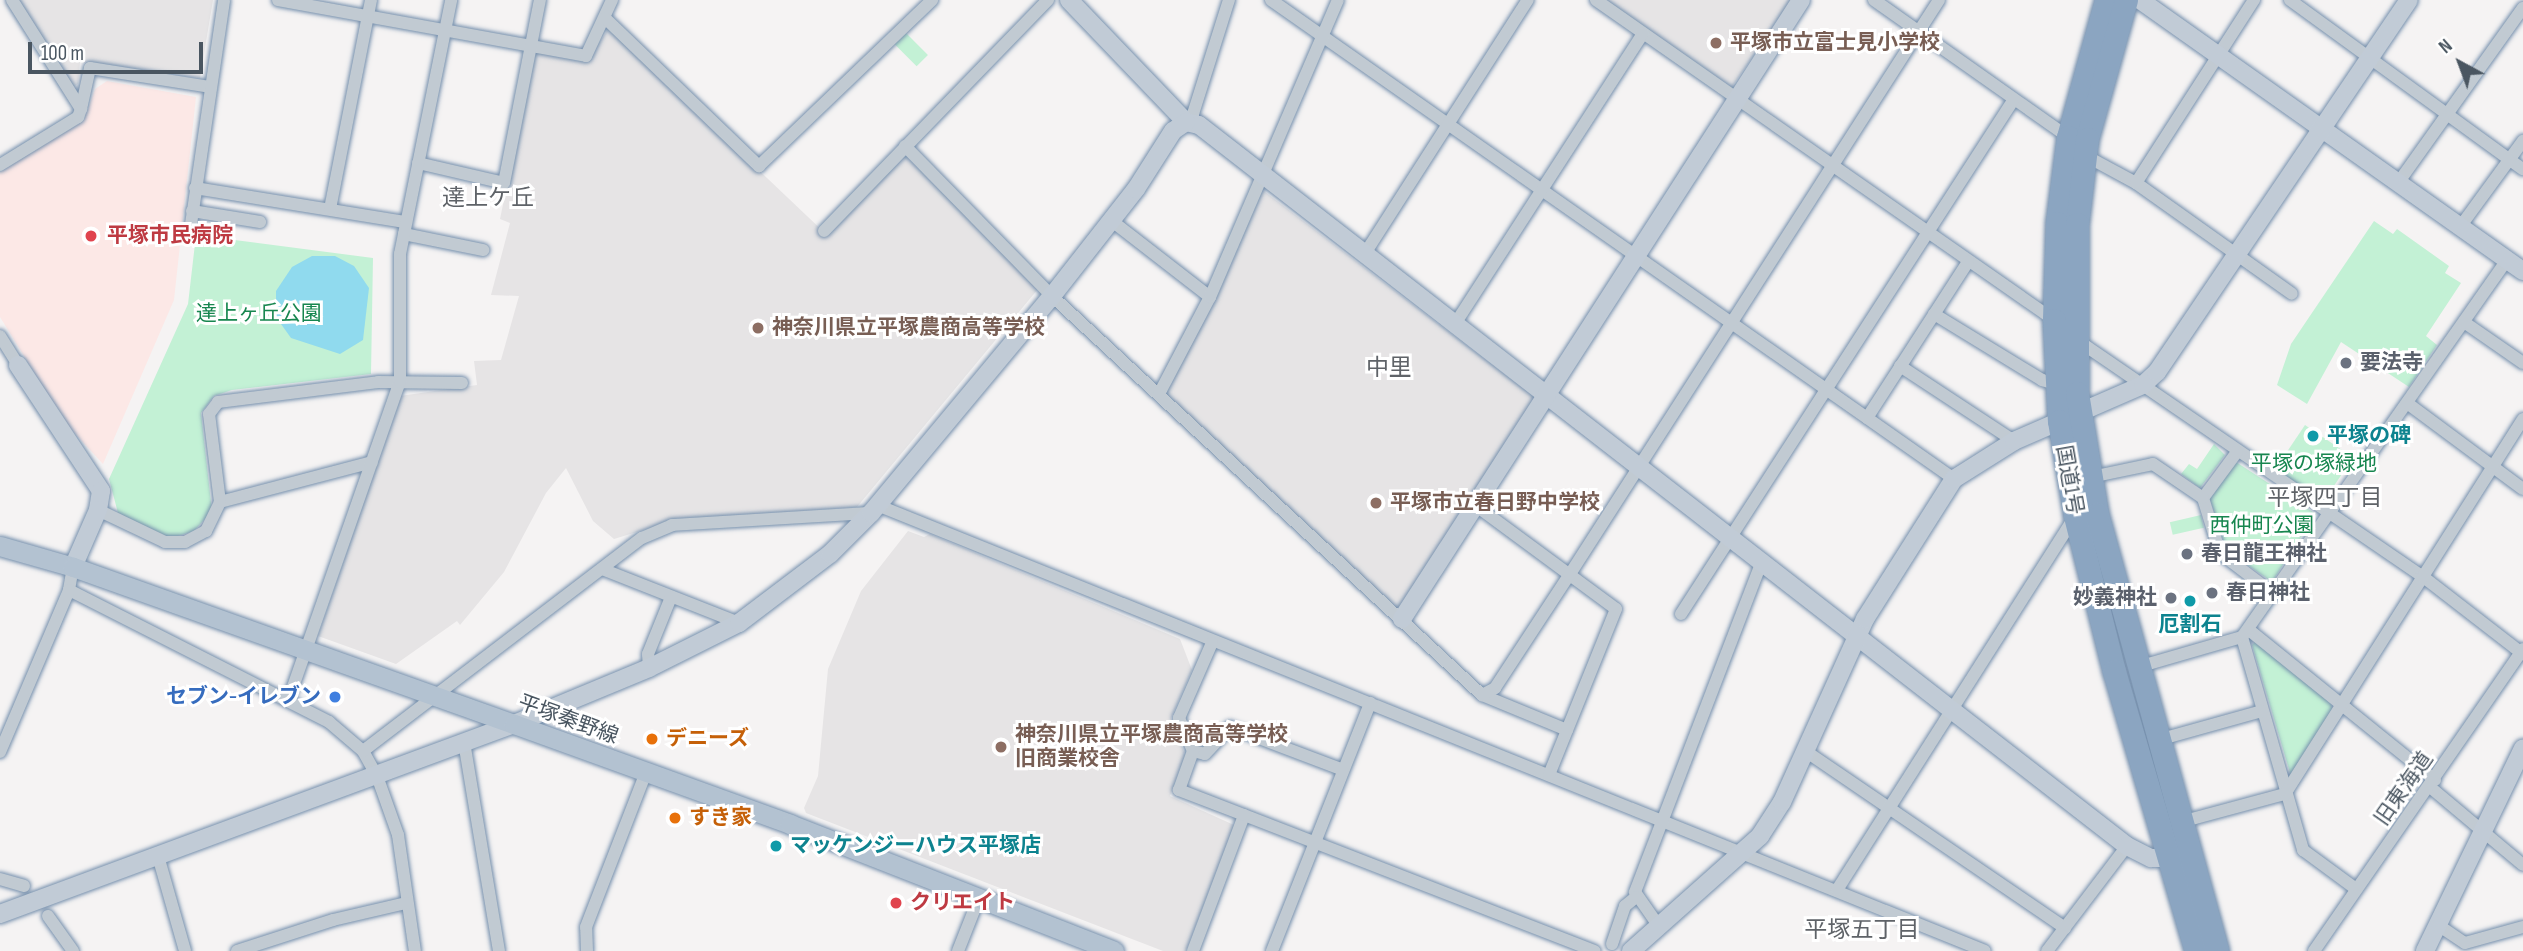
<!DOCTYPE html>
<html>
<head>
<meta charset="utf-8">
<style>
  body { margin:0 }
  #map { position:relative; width:2523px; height:951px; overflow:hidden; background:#f5f3f3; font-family:"Sofia Sans Condensed","Noto Sans JP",sans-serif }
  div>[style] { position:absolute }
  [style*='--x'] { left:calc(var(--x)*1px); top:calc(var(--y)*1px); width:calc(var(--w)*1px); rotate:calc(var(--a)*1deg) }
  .education>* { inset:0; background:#e6e4e5 }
  .medical>* { inset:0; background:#fce8e6 }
  .green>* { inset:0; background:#c3f1d5; transform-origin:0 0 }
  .water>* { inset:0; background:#90daee }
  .roads { filter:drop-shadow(0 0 2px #7690ad) drop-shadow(0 0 2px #7690ad) }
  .street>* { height:12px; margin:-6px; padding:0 6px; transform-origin:6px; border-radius:6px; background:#c1cad2 }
  .secondary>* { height:18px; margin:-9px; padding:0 9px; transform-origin:9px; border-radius:9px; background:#c1cbd6 }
  .primary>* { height:19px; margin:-9.5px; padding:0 9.5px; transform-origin:9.5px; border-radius:9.5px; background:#b3c2d1 }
  .highway>* { height:23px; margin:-11.5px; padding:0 11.5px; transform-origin:11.5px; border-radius:11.5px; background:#8ba5c1 }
  .dots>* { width:19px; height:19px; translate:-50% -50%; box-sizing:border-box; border:4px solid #fff; border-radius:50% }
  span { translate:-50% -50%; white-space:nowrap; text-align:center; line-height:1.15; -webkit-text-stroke:6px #fff; paint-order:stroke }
  .education-label { font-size:21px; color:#785e54; font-weight:700 }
  .left { translate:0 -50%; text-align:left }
  .health-label { font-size:21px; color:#be3a42; font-weight:700 }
  .park-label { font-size:21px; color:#17864f }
  .worship-label { font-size:21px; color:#5b616d; font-weight:700 }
  .right { translate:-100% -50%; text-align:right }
  .culture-label { font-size:21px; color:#0d838f; font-weight:700 }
  .street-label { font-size:21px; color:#4a5661 }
  .shop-label { font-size:21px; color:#366cbe; font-weight:700 }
  .food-label { font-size:21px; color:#c56008; font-weight:700 }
  .neighbourhood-label { font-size:23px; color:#5f6368 }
  .north { position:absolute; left:2425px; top:28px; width:70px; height:70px; -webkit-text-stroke:5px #fff; paint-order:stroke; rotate:319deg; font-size:19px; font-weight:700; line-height:28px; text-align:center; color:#4a5661 }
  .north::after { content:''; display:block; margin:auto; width:24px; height:32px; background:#4a5661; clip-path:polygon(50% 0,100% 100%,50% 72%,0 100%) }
  .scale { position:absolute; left:28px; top:42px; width:175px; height:32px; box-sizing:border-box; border:4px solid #4a5661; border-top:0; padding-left:9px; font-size:21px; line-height:24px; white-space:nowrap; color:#4a5661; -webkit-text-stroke:5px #fff; paint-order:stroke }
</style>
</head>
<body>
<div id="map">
  <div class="education">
    <div style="clip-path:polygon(19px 0,213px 0,200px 78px,80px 62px,78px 84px,73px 87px)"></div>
    <div style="clip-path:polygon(1606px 0,1792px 0,1731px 88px)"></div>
    <div style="clip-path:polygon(609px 28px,827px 235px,906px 152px,1038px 289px,857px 507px,676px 520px,614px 539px,593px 521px,566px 468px,546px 493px,504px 572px,460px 625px,457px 621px,396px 664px,318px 636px,400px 396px,477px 385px,474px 361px,501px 360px,519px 296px,491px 295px,510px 223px,500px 219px,535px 50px,588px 60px)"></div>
    <div style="clip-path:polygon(1261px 189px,1537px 399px,1402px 607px,1397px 608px,1164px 394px)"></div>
    <div style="clip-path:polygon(908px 531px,924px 537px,930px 534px,1180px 639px,1192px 670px,1171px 718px,1185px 755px,1170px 796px,1234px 825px,1186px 951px,1163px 951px,806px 813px,804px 808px,818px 776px,828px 669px,861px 591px)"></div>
  </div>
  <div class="medical">
    <div style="clip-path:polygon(107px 81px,196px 97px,174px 300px,103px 464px,65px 423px,0 317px,0 172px,84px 120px,95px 89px)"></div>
  </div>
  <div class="green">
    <div style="left:906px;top:33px;width:31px;height:16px;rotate:45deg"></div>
    <div style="clip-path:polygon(2374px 221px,2393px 234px,2397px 229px,2449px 266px,2445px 273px,2461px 283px,2426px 336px,2437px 345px,2409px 387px,2341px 342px,2307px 404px,2277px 385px,2291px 344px)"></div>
    <div style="clip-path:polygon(196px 235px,373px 258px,371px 374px,232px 390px,214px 396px,201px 413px,212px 511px,194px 531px,168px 539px,118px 513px,109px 479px,188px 304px)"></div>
    <div style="left:2305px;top:425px;width:58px;height:54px;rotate:34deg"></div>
    <div style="clip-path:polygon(2214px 444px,2225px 455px,2200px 488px,2181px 474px,2189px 464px,2197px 469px)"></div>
    <div style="clip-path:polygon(2236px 462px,2316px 514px,2272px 582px,2226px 550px,2210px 499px)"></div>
    <div style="left:2201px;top:515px;width:13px;height:32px;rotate:77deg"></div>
    <div style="clip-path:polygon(2256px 641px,2331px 702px,2332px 709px,2291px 776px,2252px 645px)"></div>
  </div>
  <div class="water">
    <div style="clip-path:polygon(312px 256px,335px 256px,354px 266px,369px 288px,363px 340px,340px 354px,291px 338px,276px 317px,276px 291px,292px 267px)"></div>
  </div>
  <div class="roads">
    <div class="street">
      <div style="--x:278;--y:0;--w:313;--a:10.3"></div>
      <div style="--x:586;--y:56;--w:62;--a:-65.1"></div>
      <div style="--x:1271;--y:0;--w:834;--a:35.04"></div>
      <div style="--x:1596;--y:0;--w:559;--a:34.94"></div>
      <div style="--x:1874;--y:0;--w:237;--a:35.2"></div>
      <div style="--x:2290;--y:0;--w:288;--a:36"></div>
      <div style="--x:605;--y:18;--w:214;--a:43.9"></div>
      <div style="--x:759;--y:166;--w:240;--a:-43.8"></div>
      <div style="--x:81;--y:109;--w:42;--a:-77.6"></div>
      <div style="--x:90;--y:68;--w:121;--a:9"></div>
      <div style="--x:1186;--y:122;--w:11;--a:-49"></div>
      <div style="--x:1193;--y:114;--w:120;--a:-72.5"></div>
      <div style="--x:905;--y:146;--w:210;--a:45.6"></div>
      <div style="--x:1052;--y:296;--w:587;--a:42.86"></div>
      <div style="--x:1482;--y:695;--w:92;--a:22.4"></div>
      <div style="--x:2086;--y:156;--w:57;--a:28.4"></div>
      <div style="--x:2136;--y:183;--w:191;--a:35.4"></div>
      <div style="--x:418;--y:163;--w:88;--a:13.1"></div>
      <div style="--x:504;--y:183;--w:187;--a:-78.9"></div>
      <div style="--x:0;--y:165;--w:92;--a:-31.6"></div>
      <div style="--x:78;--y:117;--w:9;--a:-69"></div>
      <div style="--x:81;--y:109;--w:129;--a:-122.3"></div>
      <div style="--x:2136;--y:183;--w:218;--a:-57.2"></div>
      <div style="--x:2398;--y:183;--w:215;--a:-54.5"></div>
      <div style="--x:195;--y:188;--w:214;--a:9.2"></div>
      <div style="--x:330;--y:209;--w:213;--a:-78.9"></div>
      <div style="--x:192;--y:211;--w:69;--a:9.2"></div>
      <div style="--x:1112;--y:221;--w:124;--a:37.8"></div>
      <div style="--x:2460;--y:227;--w:107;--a:-53.8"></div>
      <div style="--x:190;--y:231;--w:233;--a:-81.6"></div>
      <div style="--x:824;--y:231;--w:322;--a:-45.9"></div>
      <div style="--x:404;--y:234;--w:81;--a:11.4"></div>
      <div style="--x:1364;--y:255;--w:303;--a:-57.3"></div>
      <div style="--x:1934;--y:314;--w:127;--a:31.4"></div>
      <div style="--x:2042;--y:380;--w:15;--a:16"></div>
      <div style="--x:2464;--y:322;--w:72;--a:34.8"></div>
      <div style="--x:1455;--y:324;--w:346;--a:-57.1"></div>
      <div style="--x:0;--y:336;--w:34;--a:58"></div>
      <div style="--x:2077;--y:340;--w:418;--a:34.4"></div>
      <div style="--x:2422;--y:576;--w:128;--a:37.7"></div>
      <div style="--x:1900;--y:366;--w:136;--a:33.3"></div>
      <div style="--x:1159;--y:394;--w:110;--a:-62.3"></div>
      <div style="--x:1210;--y:297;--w:323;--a:-66.7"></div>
      <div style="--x:2407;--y:403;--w:144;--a:36.6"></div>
      <div style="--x:1867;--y:418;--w:186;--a:-57.1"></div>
      <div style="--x:2237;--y:452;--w:57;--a:126.5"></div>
      <div style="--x:2203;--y:498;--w:58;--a:72.8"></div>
      <div style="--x:2220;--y:553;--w:68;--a:37.2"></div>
      <div style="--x:2091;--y:477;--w:63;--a:-11.8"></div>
      <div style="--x:2153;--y:464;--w:60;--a:34.2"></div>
      <div style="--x:220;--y:502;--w:157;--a:-14.7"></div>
      <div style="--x:877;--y:505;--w:1194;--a:21.93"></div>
      <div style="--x:1475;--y:505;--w:175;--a:36.4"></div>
      <div style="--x:1616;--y:609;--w:179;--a:112"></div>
      <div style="--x:98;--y:510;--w:74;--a:25.5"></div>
      <div style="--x:165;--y:542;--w:20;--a:0"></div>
      <div style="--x:185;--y:542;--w:24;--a:-28"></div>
      <div style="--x:206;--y:531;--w:32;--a:-64"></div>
      <div style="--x:220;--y:502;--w:89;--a:-97.1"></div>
      <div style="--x:209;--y:414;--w:15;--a:-53"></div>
      <div style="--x:218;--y:402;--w:161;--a:-7.1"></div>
      <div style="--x:378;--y:382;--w:84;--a:0.7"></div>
      <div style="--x:73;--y:567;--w:23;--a:100"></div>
      <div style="--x:69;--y:590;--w:292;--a:26.9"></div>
      <div style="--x:329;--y:722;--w:45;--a:40.5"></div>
      <div style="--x:363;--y:751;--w:29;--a:61"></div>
      <div style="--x:377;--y:776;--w:63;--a:70.4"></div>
      <div style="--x:398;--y:835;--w:117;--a:81.7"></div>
      <div style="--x:602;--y:569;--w:147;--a:21.5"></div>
      <div style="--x:1681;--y:614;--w:613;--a:-57.11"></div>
      <div style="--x:2249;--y:630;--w:239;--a:38.9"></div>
      <div style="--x:2242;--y:637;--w:222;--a:74"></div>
      <div style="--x:2303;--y:850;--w:66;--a:36.3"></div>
      <div style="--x:2138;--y:667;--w:108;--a:-16.1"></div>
      <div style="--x:2242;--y:637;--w:461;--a:-54.9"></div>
      <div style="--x:649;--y:668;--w:14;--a:-94"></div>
      <div style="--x:648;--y:654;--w:61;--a:-68"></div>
      <div style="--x:1482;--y:695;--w:15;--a:-28"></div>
      <div style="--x:1495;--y:688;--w:136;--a:-56.7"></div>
      <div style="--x:1570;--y:574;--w:682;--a:-57.26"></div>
      <div style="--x:288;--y:701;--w:338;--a:-70.7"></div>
      <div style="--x:400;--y:382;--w:128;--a:-90"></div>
      <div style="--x:400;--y:254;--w:259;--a:-78.6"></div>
      <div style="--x:2158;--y:740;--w:108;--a:-15.6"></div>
      <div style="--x:464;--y:742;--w:212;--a:80.5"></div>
      <div style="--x:1804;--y:750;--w:316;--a:34.3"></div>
      <div style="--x:363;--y:751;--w:351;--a:-37.4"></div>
      <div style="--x:642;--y:538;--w:33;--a:-23"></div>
      <div style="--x:672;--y:525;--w:199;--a:-3.5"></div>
      <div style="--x:1193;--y:751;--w:12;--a:14"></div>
      <div style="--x:1205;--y:754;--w:37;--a:-47"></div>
      <div style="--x:1230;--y:727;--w:121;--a:20.8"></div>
      <div style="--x:0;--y:752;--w:176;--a:-66.9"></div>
      <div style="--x:2430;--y:787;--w:121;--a:40"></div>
      <div style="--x:1244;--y:815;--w:376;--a:21.2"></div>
      <div style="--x:2181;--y:822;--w:108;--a:-15.1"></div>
      <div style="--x:2285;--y:794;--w:444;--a:-57.6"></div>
      <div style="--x:158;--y:856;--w:99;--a:74.1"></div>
      <div style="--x:0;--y:879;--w:25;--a:16"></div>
      <div style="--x:1837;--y:890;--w:443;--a:-57.5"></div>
      <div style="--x:48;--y:916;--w:43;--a:54.5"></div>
      <div style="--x:1658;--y:925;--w:40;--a:-124.9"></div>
      <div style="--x:1635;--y:892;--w:354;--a:-69"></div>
      <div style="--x:2438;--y:925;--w:32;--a:34"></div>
      <div style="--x:2465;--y:943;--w:60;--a:-15.4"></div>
      <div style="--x:1612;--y:944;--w:40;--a:-71.1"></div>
      <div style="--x:1625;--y:906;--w:14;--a:-39"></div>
      <div style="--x:237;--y:951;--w:101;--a:-17.9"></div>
      <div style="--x:333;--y:920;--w:75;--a:-13.1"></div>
      <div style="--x:587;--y:951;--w:24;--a:-92"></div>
      <div style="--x:586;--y:927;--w:166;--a:-68.8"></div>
      <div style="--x:958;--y:951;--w:57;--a:-68.4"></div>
      <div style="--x:1193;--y:951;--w:145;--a:-69.4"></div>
      <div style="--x:1244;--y:815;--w:70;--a:-159"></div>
      <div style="--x:1179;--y:790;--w:41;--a:-70.3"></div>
      <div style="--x:1193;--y:751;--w:36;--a:-113"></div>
      <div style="--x:1179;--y:718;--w:82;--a:-66.3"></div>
      <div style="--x:1272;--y:951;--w:267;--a:-68.4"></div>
      <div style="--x:2047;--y:951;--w:132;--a:-52.7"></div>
      <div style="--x:2314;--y:951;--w:367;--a:-55.3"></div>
    </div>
    <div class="secondary">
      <div style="--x:1069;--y:0;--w:169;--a:46.2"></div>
      <div style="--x:1186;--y:122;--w:13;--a:13"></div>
      <div style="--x:1199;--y:125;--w:1175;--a:37.85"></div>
      <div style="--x:2127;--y:846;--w:27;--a:27"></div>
      <div style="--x:2151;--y:858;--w:29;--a:0"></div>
      <div style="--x:2140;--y:0;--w:469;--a:35.3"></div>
      <div style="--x:18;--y:365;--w:151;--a:56.6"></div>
      <div style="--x:101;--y:491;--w:19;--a:99"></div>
      <div style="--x:98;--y:510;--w:62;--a:113.7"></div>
      <div style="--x:1402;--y:619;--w:736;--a:-57.19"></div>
      <div style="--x:0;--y:914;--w:548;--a:-20.29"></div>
      <div style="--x:514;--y:724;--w:146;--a:-22.5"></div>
      <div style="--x:649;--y:668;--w:101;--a:-26.6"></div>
      <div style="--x:739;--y:623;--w:114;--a:-37.2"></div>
      <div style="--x:830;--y:554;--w:58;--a:-45"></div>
      <div style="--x:871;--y:513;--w:283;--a:-50.2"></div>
      <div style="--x:1052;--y:296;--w:136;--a:-51.9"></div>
      <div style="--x:1136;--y:189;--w:69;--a:-57.5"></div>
      <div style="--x:1173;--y:131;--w:16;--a:-35"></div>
      <div style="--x:1631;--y:951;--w:173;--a:-41.7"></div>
      <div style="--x:1760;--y:836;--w:40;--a:-57.1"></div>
      <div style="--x:1782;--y:802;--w:201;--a:-65.6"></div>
      <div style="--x:1865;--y:619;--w:166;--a:-57.6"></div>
      <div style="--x:1954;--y:479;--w:71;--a:-32.3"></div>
      <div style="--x:2014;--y:441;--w:141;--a:-23.5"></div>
      <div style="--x:2143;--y:385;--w:19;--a:-43"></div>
      <div style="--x:2157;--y:372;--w:449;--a:-55.9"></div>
      <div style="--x:2425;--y:951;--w:225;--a:-64.2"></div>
    </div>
    <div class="primary">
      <div style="--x:0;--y:546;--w:76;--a:16"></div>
      <div style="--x:73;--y:567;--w:468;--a:19.6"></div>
      <div style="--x:514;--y:724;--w:294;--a:19.9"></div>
      <div style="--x:790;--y:824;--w:348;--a:21.4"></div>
    </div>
    <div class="highway">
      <div style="--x:2106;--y:0;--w:142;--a:105.5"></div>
      <div style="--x:2068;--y:137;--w:87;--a:97.3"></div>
      <div style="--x:2057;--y:223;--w:97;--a:91.8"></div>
      <div style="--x:2054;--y:320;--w:101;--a:87.2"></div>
      <div style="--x:2059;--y:421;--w:96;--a:80.4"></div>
      <div style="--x:2075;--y:516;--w:160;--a:75.9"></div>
      <div style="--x:2114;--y:671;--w:292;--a:73.7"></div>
      <div style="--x:2126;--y:0;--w:144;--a:105.7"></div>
      <div style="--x:2087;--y:139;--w:86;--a:96.7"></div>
      <div style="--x:2077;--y:224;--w:169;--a:90"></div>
      <div style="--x:2077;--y:393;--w:123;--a:80.6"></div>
      <div style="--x:2097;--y:514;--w:453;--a:74.6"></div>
    </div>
  </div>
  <div class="dots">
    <div style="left:1716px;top:43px;background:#8d6e63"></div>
    <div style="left:91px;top:236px;background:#e0444e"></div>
    <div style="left:758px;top:328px;background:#8d6e63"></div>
    <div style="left:2346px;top:363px;background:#6b7280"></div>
    <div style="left:2313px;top:436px;background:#0f9aa8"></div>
    <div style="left:1376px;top:503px;background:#8d6e63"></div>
    <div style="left:2187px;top:554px;background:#6b7280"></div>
    <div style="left:2212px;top:593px;background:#6b7280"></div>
    <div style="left:2171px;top:598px;background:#6b7280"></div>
    <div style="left:2190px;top:601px;background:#0f9aa8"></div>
    <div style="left:335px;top:697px;background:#3f7fe0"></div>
    <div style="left:652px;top:739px;background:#e8710a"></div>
    <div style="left:1001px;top:747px;background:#8d6e63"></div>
    <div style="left:675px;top:818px;background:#e8710a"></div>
    <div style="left:776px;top:846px;background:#0f9aa8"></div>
    <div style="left:896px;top:903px;background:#e0444e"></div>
  </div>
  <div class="education-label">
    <span class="left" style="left:1730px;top:43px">平塚市立富士見小学校</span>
    <span class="left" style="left:772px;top:328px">神奈川県立平塚農商高等学校</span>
    <span class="left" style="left:1390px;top:503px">平塚市立春日野中学校</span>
    <span class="left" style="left:1015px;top:747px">神奈川県立平塚農商高等学校<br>旧商業校舎</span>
  </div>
  <div class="health-label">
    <span class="left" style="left:107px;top:236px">平塚市民病院</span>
    <span class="left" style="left:910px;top:903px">クリエイト</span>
  </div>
  <div class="park-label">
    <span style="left:259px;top:314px">達上ヶ丘公園</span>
    <span style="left:2314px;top:464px">平塚の塚緑地</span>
    <span style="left:2262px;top:526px">西仲町公園</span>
  </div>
  <div class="worship-label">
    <span class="left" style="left:2360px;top:363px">要法寺</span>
    <span class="left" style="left:2201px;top:554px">春日龍王神社</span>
    <span class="left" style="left:2226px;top:593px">春日神社</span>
    <span class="right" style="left:2157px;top:598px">妙義神社</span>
  </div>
  <div class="culture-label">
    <span class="left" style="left:2327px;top:436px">平塚の碑</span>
    <span style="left:2190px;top:625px">厄割石</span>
    <span class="left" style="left:790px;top:846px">マッケンジーハウス平塚店</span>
  </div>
  <div class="street-label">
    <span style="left:2069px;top:480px;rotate:80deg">国道1号</span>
    <span style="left:568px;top:720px;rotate:20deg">平塚秦野線</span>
    <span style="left:2404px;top:789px;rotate:-55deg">旧東海道</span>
  </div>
  <div class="shop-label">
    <span class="right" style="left:321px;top:697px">セブン-イレブン</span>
  </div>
  <div class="food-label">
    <span class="left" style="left:666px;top:739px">デニーズ</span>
    <span class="left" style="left:689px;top:818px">すき家</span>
  </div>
  <div class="neighbourhood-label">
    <span style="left:488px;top:198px">達上ケ丘</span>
    <span style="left:1389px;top:368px">中里</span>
    <span style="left:2325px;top:498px">平塚四丁目</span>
    <span style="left:1862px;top:930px">平塚五丁目</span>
  </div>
  <div class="north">N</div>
  <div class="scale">100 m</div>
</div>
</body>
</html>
